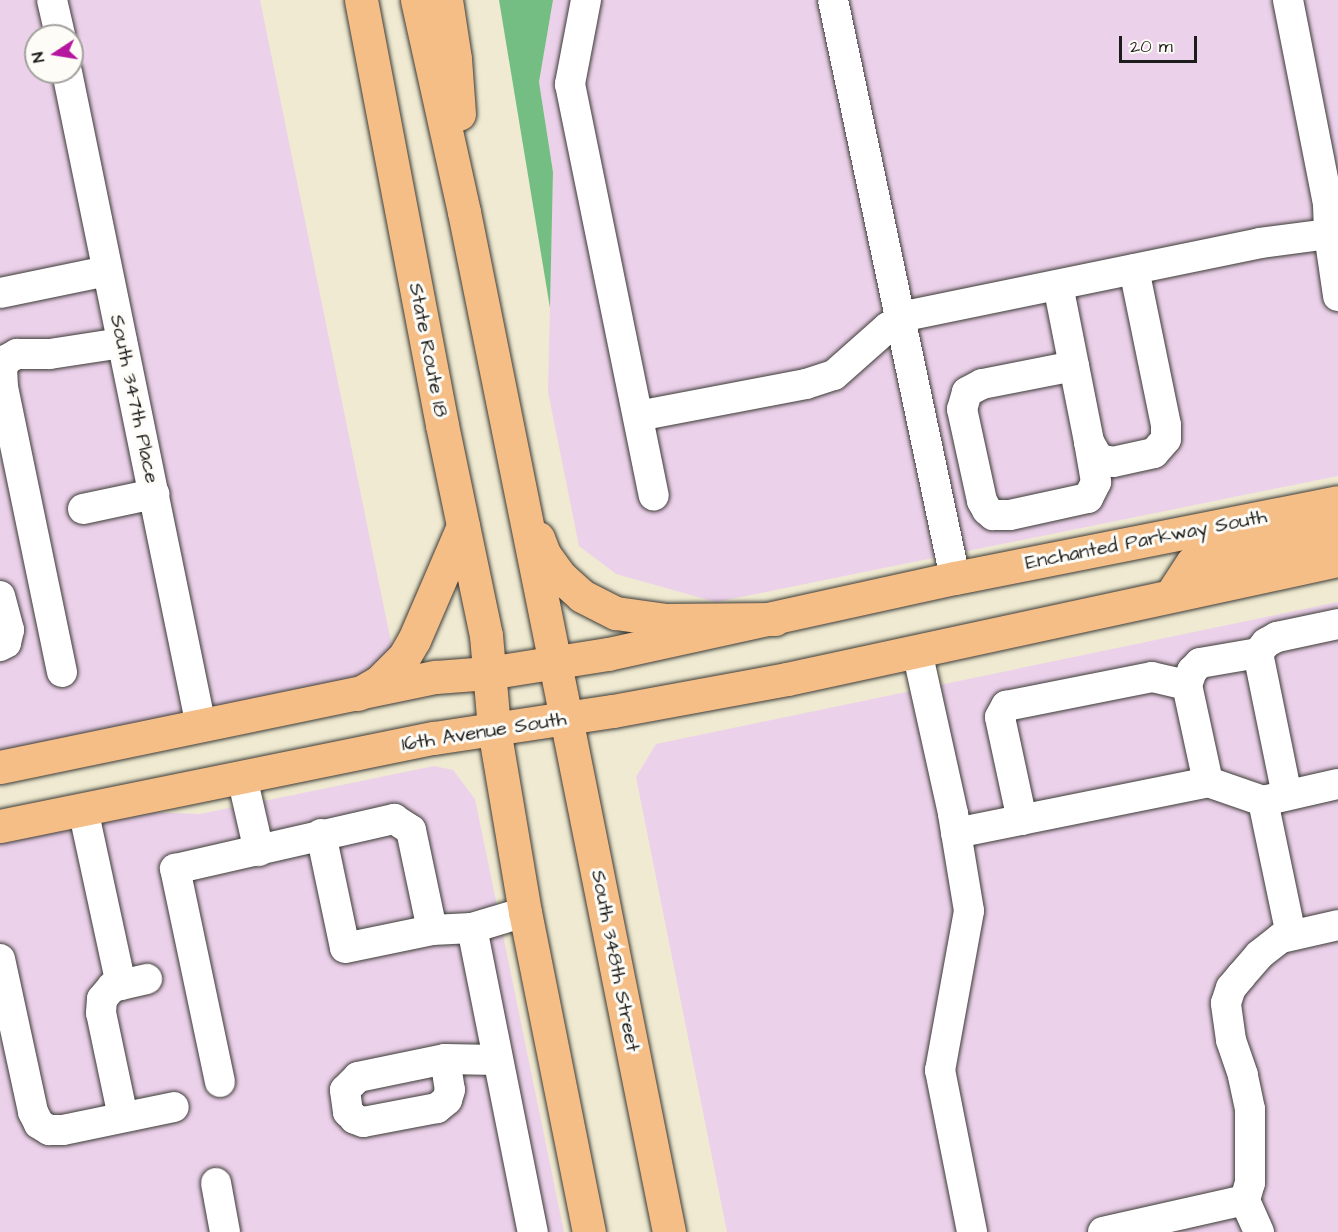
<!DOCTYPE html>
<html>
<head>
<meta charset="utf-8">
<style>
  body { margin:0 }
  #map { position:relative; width:1338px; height:1232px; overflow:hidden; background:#efead1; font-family:"Architects Daughter",sans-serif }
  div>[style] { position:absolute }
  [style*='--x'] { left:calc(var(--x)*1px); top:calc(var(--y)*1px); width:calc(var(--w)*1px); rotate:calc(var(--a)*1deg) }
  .built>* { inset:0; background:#ecd1ea }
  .forest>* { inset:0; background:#74be84 }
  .roads { filter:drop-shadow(0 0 2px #3c3b37) drop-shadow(0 0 2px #3c3b37) }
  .minor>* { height:30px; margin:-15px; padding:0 15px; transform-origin:15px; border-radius:15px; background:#fff }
  .major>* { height:33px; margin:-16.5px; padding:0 16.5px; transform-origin:16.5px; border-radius:16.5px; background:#f6be87 }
  .highway>* { height:33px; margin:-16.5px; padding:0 16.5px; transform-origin:16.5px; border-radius:16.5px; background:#f6be87 }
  span { translate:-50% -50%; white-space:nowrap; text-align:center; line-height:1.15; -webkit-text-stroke:6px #fdfcf7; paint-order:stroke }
  .street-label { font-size:20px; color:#1c1c1c }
  .north { position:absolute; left:24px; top:24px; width:60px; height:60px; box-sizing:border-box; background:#fdfcf7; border:2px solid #a3a29f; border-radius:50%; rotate:258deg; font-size:16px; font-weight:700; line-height:24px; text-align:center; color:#1c1c1c }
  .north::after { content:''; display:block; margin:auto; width:21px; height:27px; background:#b5179e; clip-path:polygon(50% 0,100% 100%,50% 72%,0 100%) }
  .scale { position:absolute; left:1119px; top:36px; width:78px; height:27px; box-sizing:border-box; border:3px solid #1c1c1c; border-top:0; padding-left:8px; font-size:18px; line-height:21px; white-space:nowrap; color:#1c1c1c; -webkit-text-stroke:4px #fdfcf7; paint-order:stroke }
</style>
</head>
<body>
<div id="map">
  <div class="built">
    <div style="clip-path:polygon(evenodd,0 0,260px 0,392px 647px,378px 663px,355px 678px,0 755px,0 0,36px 36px,72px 36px,72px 72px,36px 72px,36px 36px)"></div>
    <div style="clip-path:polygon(553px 0,1338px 0,1338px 476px,716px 602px,616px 574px,579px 546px,548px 392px,553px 172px,539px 82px)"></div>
    <div style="clip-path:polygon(1338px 602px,1338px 1232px,727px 1232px,636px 777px,656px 744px)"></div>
    <div style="clip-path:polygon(434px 766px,453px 770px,475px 799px,564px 1232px,0 1232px,0 842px,150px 812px,200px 814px)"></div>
  </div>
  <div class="forest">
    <div style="clip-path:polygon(499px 0,553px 0,539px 82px,553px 172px,550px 308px)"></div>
  </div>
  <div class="roads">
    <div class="minor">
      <div style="--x:52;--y:0;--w:37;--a:77"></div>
      <div style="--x:586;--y:0;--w:86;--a:100.8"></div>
      <div style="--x:570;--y:84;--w:420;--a:78.5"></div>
      <div style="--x:833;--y:0;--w:591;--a:78.08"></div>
      <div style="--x:1288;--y:0;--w:208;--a:78.9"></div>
      <div style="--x:1328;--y:204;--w:30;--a:88"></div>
      <div style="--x:1329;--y:234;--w:63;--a:81.7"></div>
      <div style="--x:67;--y:72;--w:668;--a:78.42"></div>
      <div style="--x:1058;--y:285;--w:160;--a:78.8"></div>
      <div style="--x:1089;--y:442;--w:20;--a:60"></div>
      <div style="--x:1099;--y:459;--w:14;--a:12"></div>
      <div style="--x:1113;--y:462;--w:42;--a:-12.4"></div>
      <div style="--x:1154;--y:453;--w:18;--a:-49"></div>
      <div style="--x:1166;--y:439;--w:14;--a:-90"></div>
      <div style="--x:1166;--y:425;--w:159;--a:-101.6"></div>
      <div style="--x:0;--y:293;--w:109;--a:-11.6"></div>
      <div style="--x:1074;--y:366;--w:94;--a:168.9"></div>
      <div style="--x:982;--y:384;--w:17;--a:152"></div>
      <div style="--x:967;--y:392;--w:18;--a:106"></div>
      <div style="--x:962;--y:409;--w:94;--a:77.7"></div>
      <div style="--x:982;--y:501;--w:10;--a:61"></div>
      <div style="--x:987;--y:510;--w:8;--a:40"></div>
      <div style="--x:993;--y:515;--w:17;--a:0"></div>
      <div style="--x:1010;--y:515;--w:80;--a:-12.3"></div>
      <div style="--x:1088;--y:498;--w:18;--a:-63"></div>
      <div style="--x:1096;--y:482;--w:41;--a:-99.9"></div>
      <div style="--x:638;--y:416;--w:171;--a:-10.8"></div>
      <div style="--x:806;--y:384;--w:29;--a:-18"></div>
      <div style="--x:834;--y:375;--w:72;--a:-41.6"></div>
      <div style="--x:888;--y:327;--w:25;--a:-29"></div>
      <div style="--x:910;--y:315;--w:357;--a:-11.6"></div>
      <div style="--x:1260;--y:243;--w:70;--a:-7.4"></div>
      <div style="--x:1329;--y:234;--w:10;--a:-24"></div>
      <div style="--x:83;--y:509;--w:73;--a:-11.9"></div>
      <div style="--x:0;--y:596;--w:35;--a:75"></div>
      <div style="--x:9;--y:630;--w:13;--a:103"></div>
      <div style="--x:6;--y:643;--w:7;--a:153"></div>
      <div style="--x:917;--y:651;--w:167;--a:77.5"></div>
      <div style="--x:953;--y:814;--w:98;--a:80.6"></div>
      <div style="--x:969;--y:911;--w:162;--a:100.3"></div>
      <div style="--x:940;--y:1070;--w:165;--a:78.8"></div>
      <div style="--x:1258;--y:653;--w:13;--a:-51"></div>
      <div style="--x:1266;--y:643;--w:13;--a:-29"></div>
      <div style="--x:1277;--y:637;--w:62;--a:-12"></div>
      <div style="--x:62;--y:672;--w:291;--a:-101.7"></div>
      <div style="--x:3;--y:387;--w:18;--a:-93"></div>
      <div style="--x:2;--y:369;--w:10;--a:-66"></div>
      <div style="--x:6;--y:360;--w:13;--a:-29"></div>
      <div style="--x:17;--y:354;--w:33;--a:0"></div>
      <div style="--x:50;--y:354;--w:73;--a:-8.7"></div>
      <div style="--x:242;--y:777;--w:76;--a:77.1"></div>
      <div style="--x:1263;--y:801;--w:58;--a:-160.9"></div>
      <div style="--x:1208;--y:782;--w:99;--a:-102.2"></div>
      <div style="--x:1187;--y:685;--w:15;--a:-70"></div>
      <div style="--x:1192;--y:671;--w:11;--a:-45"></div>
      <div style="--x:1200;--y:663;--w:59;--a:-9.8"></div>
      <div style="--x:1258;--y:653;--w:145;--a:78.5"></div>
      <div style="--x:83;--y:809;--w:180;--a:77.8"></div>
      <div style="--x:1022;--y:820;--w:105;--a:-102.1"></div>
      <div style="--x:1000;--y:717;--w:13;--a:-61"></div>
      <div style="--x:1006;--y:706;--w:149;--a:-11.2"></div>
      <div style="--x:1152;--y:677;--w:36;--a:13"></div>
      <div style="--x:956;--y:833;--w:257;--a:-11.4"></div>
      <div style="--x:321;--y:834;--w:116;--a:78.1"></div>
      <div style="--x:345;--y:948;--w:89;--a:-11.7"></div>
      <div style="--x:525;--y:912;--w:55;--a:163.2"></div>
      <div style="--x:472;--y:928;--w:310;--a:78.7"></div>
      <div style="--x:1291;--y:935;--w:137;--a:-101.8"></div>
      <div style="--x:1263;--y:801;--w:77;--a:-12.8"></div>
      <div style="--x:0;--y:959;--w:157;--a:77.8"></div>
      <div style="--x:33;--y:1112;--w:13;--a:63"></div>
      <div style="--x:39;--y:1124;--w:12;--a:31"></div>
      <div style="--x:49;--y:1130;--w:14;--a:0"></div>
      <div style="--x:63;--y:1130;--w:113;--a:-11.7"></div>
      <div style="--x:445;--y:1059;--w:31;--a:81"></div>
      <div style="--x:450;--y:1090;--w:10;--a:107"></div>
      <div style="--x:447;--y:1100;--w:13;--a:141"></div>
      <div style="--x:437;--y:1108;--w:75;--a:169.3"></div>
      <div style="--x:363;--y:1122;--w:9;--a:-159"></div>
      <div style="--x:355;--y:1119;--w:10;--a:-135"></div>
      <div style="--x:348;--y:1112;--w:22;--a:-98"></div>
      <div style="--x:345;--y:1090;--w:18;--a:-45"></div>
      <div style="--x:358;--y:1077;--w:89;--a:-11.7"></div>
      <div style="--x:445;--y:1059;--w:52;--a:1.1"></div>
      <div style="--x:220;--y:1082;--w:218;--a:-101.9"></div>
      <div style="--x:175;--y:869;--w:225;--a:-12.9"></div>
      <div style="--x:394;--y:819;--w:20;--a:33"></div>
      <div style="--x:411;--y:830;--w:102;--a:78.1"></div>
      <div style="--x:432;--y:930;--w:40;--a:-2.9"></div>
      <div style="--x:123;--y:1117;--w:106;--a:-101.9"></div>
      <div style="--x:101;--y:1013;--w:14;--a:-86"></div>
      <div style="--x:102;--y:999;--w:16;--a:-50"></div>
      <div style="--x:112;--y:987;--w:36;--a:-13"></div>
      <div style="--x:216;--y:1183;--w:50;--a:79.6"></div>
      <div style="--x:1103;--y:1232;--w:146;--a:-12.7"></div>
      <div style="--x:1259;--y:1232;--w:35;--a:-114"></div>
      <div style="--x:1245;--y:1200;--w:18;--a:-74"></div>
      <div style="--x:1250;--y:1183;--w:74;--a:-90"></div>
      <div style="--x:1250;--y:1109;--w:35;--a:-102"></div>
      <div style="--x:1243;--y:1075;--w:37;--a:-109"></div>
      <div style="--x:1231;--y:1040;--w:37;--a:-98"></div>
      <div style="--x:1226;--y:1003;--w:16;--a:-72"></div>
      <div style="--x:1231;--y:988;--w:16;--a:-50"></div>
      <div style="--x:1241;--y:976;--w:28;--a:-49"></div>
      <div style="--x:1259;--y:955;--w:28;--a:-38"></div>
      <div style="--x:1281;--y:938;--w:58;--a:-12.8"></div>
    </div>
    <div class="major">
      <div style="--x:1171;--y:595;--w:38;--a:-57"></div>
      <div style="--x:1192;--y:563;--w:88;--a:-15.1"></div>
      <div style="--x:1277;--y:540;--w:62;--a:-11.1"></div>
      <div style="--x:566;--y:718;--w:524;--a:78.67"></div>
      <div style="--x:494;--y:729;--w:186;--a:80.4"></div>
      <div style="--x:525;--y:912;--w:326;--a:78.7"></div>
      <div style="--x:0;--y:767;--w:445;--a:-11.7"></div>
      <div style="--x:436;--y:677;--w:52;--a:-4.4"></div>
      <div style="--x:488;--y:673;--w:121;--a:-9"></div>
      <div style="--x:608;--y:654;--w:355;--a:-12.4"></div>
      <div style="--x:955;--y:578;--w:390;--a:-11.2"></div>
      <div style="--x:0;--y:826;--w:443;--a:-11.5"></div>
      <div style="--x:434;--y:738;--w:181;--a:-8.6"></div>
      <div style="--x:613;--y:711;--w:177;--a:-10.4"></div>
      <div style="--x:787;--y:679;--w:564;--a:-12.19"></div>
    </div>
    <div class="highway">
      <div style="--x:361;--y:0;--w:433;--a:79.2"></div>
      <div style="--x:442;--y:425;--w:215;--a:78.2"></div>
      <div style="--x:486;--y:635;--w:94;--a:85.1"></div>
      <div style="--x:417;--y:0;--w:217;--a:77.5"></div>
      <div style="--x:464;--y:212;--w:516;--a:78.6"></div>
      <div style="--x:446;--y:0;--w:60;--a:81.3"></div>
      <div style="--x:455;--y:59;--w:55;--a:85.8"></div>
      <div style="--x:538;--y:538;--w:17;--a:69"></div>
      <div style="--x:544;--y:554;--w:29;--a:54"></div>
      <div style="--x:561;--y:577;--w:28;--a:42"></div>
      <div style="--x:582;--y:596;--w:38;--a:27"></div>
      <div style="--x:616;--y:613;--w:49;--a:8.1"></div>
      <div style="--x:665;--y:620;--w:110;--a:-0.5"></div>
      <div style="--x:358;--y:694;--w:24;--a:-30"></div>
      <div style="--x:379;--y:682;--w:35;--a:-45"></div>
      <div style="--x:404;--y:657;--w:20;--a:-60"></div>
      <div style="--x:414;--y:640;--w:124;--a:-66.7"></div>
    </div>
  </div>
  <div class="street-label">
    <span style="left:428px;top:350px;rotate:79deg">State Route 18</span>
    <span style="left:134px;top:399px;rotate:78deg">South 347th Place</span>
    <span style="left:1146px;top:540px;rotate:-11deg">Enchanted Parkway South</span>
    <span style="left:484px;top:732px;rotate:-9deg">16th Avenue South</span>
    <span style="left:615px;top:961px;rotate:79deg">South 348th Street</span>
  </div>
  <div class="north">N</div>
  <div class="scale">20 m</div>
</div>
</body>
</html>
